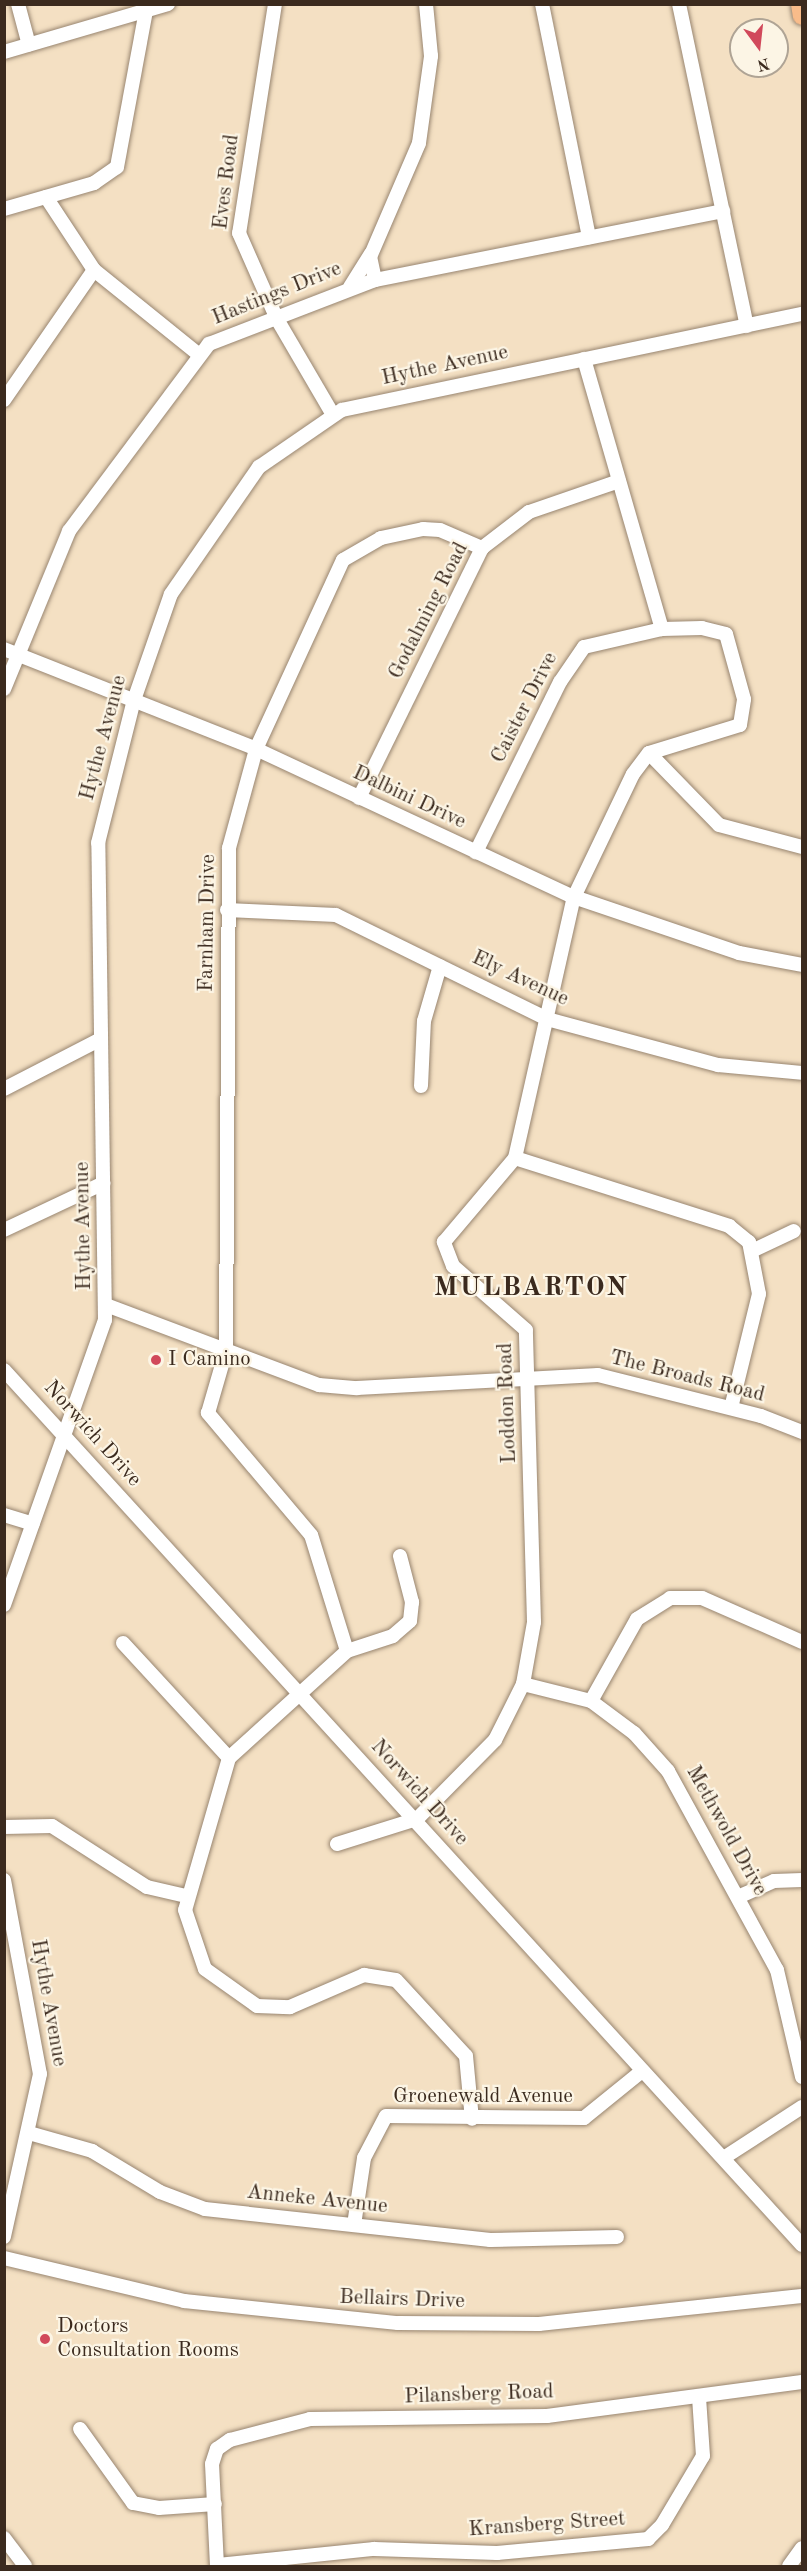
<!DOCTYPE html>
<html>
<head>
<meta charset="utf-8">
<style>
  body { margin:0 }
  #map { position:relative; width:807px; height:2571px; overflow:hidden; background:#f4e0c3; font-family:"Old Standard TT",serif }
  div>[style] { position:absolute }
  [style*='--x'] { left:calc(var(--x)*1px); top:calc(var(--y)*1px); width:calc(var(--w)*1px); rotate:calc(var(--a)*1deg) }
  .roads { filter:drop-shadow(0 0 2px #988570) drop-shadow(0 0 2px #988570) }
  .minor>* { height:14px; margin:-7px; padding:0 7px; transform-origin:7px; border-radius:7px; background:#fff }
  .major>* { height:18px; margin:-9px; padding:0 9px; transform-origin:9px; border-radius:9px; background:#f9bc8a }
  .dots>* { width:16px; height:16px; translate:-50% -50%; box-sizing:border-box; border:3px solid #fcf5e5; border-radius:50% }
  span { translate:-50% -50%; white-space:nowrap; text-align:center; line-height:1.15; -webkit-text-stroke:4.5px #fcf5e5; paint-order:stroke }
  .street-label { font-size:21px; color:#3b2a1e }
  .poi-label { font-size:21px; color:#3b2a1e }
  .left { translate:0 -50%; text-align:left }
  .district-label { font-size:27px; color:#3b2a1e; font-weight:700; letter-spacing:1.5px }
  .frame { position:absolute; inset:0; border:6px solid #3b2a1e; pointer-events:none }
  .north { position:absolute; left:729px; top:18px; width:60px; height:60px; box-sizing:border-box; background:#fcf5e5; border:2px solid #afa495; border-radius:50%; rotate:165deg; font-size:16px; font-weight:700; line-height:24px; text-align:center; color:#3b2a1e }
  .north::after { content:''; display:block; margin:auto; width:21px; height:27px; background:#d1495b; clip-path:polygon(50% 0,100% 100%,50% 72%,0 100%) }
</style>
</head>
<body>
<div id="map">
  <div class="roads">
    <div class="minor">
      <div style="--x:18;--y:4;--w:42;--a:75"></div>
      <div style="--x:275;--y:4;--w:232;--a:98.9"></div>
      <div style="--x:239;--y:233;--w:94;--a:66.2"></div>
      <div style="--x:277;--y:319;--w:111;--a:59.7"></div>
      <div style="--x:542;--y:4;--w:238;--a:78.6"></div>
      <div style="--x:679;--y:4;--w:329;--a:78.1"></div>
      <div style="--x:4;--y:52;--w:171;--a:-16.3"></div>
      <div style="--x:46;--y:197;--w:87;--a:56.7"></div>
      <div style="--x:94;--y:270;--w:134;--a:38.9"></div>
      <div style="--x:4;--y:209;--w:94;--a:-16.1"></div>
      <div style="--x:94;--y:183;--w:28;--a:-35"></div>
      <div style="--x:117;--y:167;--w:159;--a:-79.5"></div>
      <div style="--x:375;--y:280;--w:24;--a:-102"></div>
      <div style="--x:370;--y:257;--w:124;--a:-66.7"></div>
      <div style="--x:419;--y:143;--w:88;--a:-82.1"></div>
      <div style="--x:431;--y:56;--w:52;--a:-95.5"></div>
      <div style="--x:350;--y:287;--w:39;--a:-58"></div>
      <div style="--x:584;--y:359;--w:281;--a:73.9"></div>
      <div style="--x:4;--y:400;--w:158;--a:-55.3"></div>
      <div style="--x:4;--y:649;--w:271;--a:21.6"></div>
      <div style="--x:256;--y:749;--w:351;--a:25"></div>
      <div style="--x:574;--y:897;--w:174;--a:18.7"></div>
      <div style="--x:739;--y:953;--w:64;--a:10.8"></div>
      <div style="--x:4;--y:689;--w:171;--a:-67.6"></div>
      <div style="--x:69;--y:531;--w:234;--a:-53.2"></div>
      <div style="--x:209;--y:344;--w:178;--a:-21.1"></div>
      <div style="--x:375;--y:280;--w:355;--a:-11.2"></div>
      <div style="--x:649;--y:753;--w:100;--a:45.8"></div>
      <div style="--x:719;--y:825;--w:86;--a:14.8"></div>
      <div style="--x:359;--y:798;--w:279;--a:-63.8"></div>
      <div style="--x:482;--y:548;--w:59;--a:-37.5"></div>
      <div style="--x:529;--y:512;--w:95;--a:-19"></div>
      <div style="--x:227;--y:910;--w:109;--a:2.6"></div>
      <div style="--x:336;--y:915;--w:235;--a:26.2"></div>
      <div style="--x:547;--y:1019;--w:177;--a:15.1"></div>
      <div style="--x:718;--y:1065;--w:84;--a:5.4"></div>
      <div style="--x:421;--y:1086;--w:65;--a:-87.4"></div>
      <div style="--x:424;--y:1021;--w:57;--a:-73.8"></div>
      <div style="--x:4;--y:1089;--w:109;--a:-27.3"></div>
      <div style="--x:515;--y:1158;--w:225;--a:17.6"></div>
      <div style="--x:729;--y:1226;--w:26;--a:39"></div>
      <div style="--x:749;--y:1242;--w:53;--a:79.1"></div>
      <div style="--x:759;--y:1294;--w:117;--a:103.8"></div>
      <div style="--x:4;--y:1230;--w:110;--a:-25.2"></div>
      <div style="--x:754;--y:1250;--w:44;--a:-25.4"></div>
      <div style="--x:106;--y:1305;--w:228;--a:20.6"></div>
      <div style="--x:319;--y:1385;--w:38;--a:5"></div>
      <div style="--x:357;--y:1388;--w:241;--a:-3.1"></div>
      <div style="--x:598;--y:1375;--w:168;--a:14.1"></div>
      <div style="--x:761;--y:1416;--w:44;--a:21.3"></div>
      <div style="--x:4;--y:1370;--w:1184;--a:47.64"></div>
      <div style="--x:4;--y:1515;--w:30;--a:17"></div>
      <div style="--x:400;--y:1556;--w:48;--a:75.4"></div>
      <div style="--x:412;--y:1602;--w:19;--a:96"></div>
      <div style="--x:410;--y:1621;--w:23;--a:139"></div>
      <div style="--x:393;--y:1636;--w:48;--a:161.9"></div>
      <div style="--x:347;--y:1651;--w:159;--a:137.8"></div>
      <div style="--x:229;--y:1758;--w:158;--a:106.1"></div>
      <div style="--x:185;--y:1910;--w:62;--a:71.3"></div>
      <div style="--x:205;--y:1969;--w:64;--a:35.4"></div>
      <div style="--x:257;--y:2006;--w:33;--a:2"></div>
      <div style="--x:290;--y:2007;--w:81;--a:-23.4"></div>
      <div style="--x:364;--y:1975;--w:32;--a:9"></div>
      <div style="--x:396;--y:1980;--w:103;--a:47.4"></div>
      <div style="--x:466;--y:2056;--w:63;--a:84.6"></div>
      <div style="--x:4;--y:1605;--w:302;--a:-70.5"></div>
      <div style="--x:105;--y:1320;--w:477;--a:-90.8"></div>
      <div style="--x:98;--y:843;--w:147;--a:-75.9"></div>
      <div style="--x:134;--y:700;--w:112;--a:-70.8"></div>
      <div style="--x:171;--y:594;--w:155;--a:-55.3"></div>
      <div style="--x:259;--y:467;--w:101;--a:-34.5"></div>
      <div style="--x:342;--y:410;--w:470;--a:-11.8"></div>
      <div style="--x:123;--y:1643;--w:156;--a:47.3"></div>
      <div style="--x:347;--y:1651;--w:121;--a:-107.2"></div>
      <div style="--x:311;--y:1535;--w:160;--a:-130.2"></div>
      <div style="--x:208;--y:1413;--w:65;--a:-73.8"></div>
      <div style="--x:226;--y:1351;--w:503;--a:-89.66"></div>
      <div style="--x:229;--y:848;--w:103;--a:-74.7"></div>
      <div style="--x:256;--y:749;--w:208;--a:-65.3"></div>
      <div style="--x:343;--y:560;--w:44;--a:-30.1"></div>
      <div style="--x:381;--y:538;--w:43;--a:-12.1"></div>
      <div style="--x:423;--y:529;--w:17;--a:3"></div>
      <div style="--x:440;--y:530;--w:46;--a:23.2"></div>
      <div style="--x:523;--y:1684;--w:70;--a:14"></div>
      <div style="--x:591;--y:1701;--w:54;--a:36.7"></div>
      <div style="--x:634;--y:1733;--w:51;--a:48.2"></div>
      <div style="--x:668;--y:1771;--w:227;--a:61.3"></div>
      <div style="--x:777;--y:1970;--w:110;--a:76.8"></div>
      <div style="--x:591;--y:1701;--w:94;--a:-60.7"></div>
      <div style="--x:637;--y:1619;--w:39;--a:-32"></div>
      <div style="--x:670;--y:1598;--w:32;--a:0"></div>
      <div style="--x:702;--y:1598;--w:109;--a:23.7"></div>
      <div style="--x:4;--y:1827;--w:48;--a:-1.2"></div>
      <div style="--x:52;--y:1826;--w:113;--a:32.7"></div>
      <div style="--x:147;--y:1887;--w:40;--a:13"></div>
      <div style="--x:337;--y:1844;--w:84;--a:-17.4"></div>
      <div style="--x:417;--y:1819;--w:111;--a:-45.4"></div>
      <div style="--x:495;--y:1740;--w:63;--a:-63.4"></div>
      <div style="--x:523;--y:1684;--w:63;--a:-79.9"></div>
      <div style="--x:534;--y:1622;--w:292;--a:-91.6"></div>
      <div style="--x:526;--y:1330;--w:97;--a:-138.8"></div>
      <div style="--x:453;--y:1266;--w:26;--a:-111"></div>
      <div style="--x:444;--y:1242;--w:110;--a:-49.8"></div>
      <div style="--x:515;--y:1158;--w:268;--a:-77.3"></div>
      <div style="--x:574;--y:897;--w:136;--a:-64.4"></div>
      <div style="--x:633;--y:774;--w:26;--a:-53"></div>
      <div style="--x:649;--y:753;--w:95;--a:-17.1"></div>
      <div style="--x:740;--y:725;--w:26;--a:-81"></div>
      <div style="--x:744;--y:699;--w:67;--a:-105.5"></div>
      <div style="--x:726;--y:634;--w:25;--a:-166"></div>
      <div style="--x:702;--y:628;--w:40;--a:178.6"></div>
      <div style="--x:662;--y:629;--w:80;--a:167"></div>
      <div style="--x:584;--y:647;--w:42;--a:124.4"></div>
      <div style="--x:560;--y:682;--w:190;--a:116.3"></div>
      <div style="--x:4;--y:1880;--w:197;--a:79.5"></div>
      <div style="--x:40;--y:2074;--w:167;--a:102.5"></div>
      <div style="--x:738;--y:1897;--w:39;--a:-24"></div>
      <div style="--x:774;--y:1881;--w:28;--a:-2"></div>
      <div style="--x:29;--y:2133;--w:66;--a:15.9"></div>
      <div style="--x:92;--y:2151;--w:79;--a:31.1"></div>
      <div style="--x:160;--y:2192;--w:48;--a:20.7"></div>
      <div style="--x:205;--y:2209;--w:287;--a:6.2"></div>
      <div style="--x:490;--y:2240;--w:127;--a:-1.4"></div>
      <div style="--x:725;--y:2157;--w:92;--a:-33"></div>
      <div style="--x:354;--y:2225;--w:68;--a:-81.5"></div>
      <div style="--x:364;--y:2158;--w:47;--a:-62.4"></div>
      <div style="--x:386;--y:2116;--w:198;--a:0.6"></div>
      <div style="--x:584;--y:2118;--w:75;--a:-39"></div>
      <div style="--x:4;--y:2258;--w:185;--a:13.4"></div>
      <div style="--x:184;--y:2301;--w:215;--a:5.9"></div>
      <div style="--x:398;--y:2323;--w:141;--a:0.4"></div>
      <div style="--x:539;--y:2324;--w:264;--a:-6.1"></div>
      <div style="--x:80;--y:2429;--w:91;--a:54.4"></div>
      <div style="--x:133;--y:2503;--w:26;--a:11"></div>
      <div style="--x:159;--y:2508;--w:56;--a:-4.1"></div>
      <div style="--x:4;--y:2538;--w:35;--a:53"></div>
      <div style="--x:218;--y:2565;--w:157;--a:-5.9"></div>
      <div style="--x:374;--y:2549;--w:123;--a:1.9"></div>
      <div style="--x:497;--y:2553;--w:152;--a:-5.3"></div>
      <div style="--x:648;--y:2539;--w:20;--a:-45"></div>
      <div style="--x:662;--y:2525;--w:80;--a:-59.3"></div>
      <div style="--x:703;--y:2456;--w:58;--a:-93.9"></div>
      <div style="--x:217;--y:2566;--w:102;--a:-92.8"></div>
      <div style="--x:212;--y:2464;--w:16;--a:-72"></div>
      <div style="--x:217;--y:2449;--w:16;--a:-35"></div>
      <div style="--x:230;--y:2440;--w:83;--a:-14.7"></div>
      <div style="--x:310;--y:2419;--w:237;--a:-0.7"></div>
      <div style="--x:547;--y:2416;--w:257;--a:-7.6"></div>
      <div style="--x:789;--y:2566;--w:22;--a:-54"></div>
    </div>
    <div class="major">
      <div style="--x:800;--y:4;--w:12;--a:81"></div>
    </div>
  </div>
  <div class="dots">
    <div style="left:156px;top:1360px;background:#d1495b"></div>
    <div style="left:45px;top:2339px;background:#d1495b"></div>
  </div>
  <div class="street-label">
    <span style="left:227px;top:182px;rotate:-83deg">Eves Road</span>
    <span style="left:277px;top:294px;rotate:-22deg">Hastings Drive</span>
    <span style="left:445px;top:366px;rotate:-12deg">Hythe Avenue</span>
    <span style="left:429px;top:611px;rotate:-63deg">Godalming Road</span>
    <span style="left:525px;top:708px;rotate:-63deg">Caister Drive</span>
    <span style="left:104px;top:738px;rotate:-75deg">Hythe Avenue</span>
    <span style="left:409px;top:798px;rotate:25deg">Dalbini Drive</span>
    <span style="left:208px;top:923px;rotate:-89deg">Farnham Drive</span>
    <span style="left:520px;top:979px;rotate:25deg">Ely Avenue</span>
    <span style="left:84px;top:1226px;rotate:-91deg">Hythe Avenue</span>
    <span style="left:687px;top:1377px;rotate:14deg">The Broads Road</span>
    <span style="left:508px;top:1403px;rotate:-92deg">Loddon Road</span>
    <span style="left:92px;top:1434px;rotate:48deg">Norwich Drive</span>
    <span style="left:419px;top:1793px;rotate:48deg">Norwich Drive</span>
    <span style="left:726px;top:1831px;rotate:61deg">Methwold Drive</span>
    <span style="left:48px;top:2003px;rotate:80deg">Hythe Avenue</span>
    <span style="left:483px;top:2097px">Groenewald Avenue</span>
    <span style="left:317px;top:2200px;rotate:6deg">Anneke Avenue</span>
    <span style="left:402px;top:2300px;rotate:2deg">Bellairs Drive</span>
    <span style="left:479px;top:2395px;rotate:-2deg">Pilansberg Road</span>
    <span style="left:547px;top:2525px;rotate:-4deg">Kransberg Street</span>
  </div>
  <div class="poi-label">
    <span class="left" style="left:168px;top:1360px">I Camino</span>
    <span class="left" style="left:57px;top:2339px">Doctors<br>Consultation Rooms</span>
  </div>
  <div class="district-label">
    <span style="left:531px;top:1288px">MULBARTON</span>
  </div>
  <div class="frame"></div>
  <div class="north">N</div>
</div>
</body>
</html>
